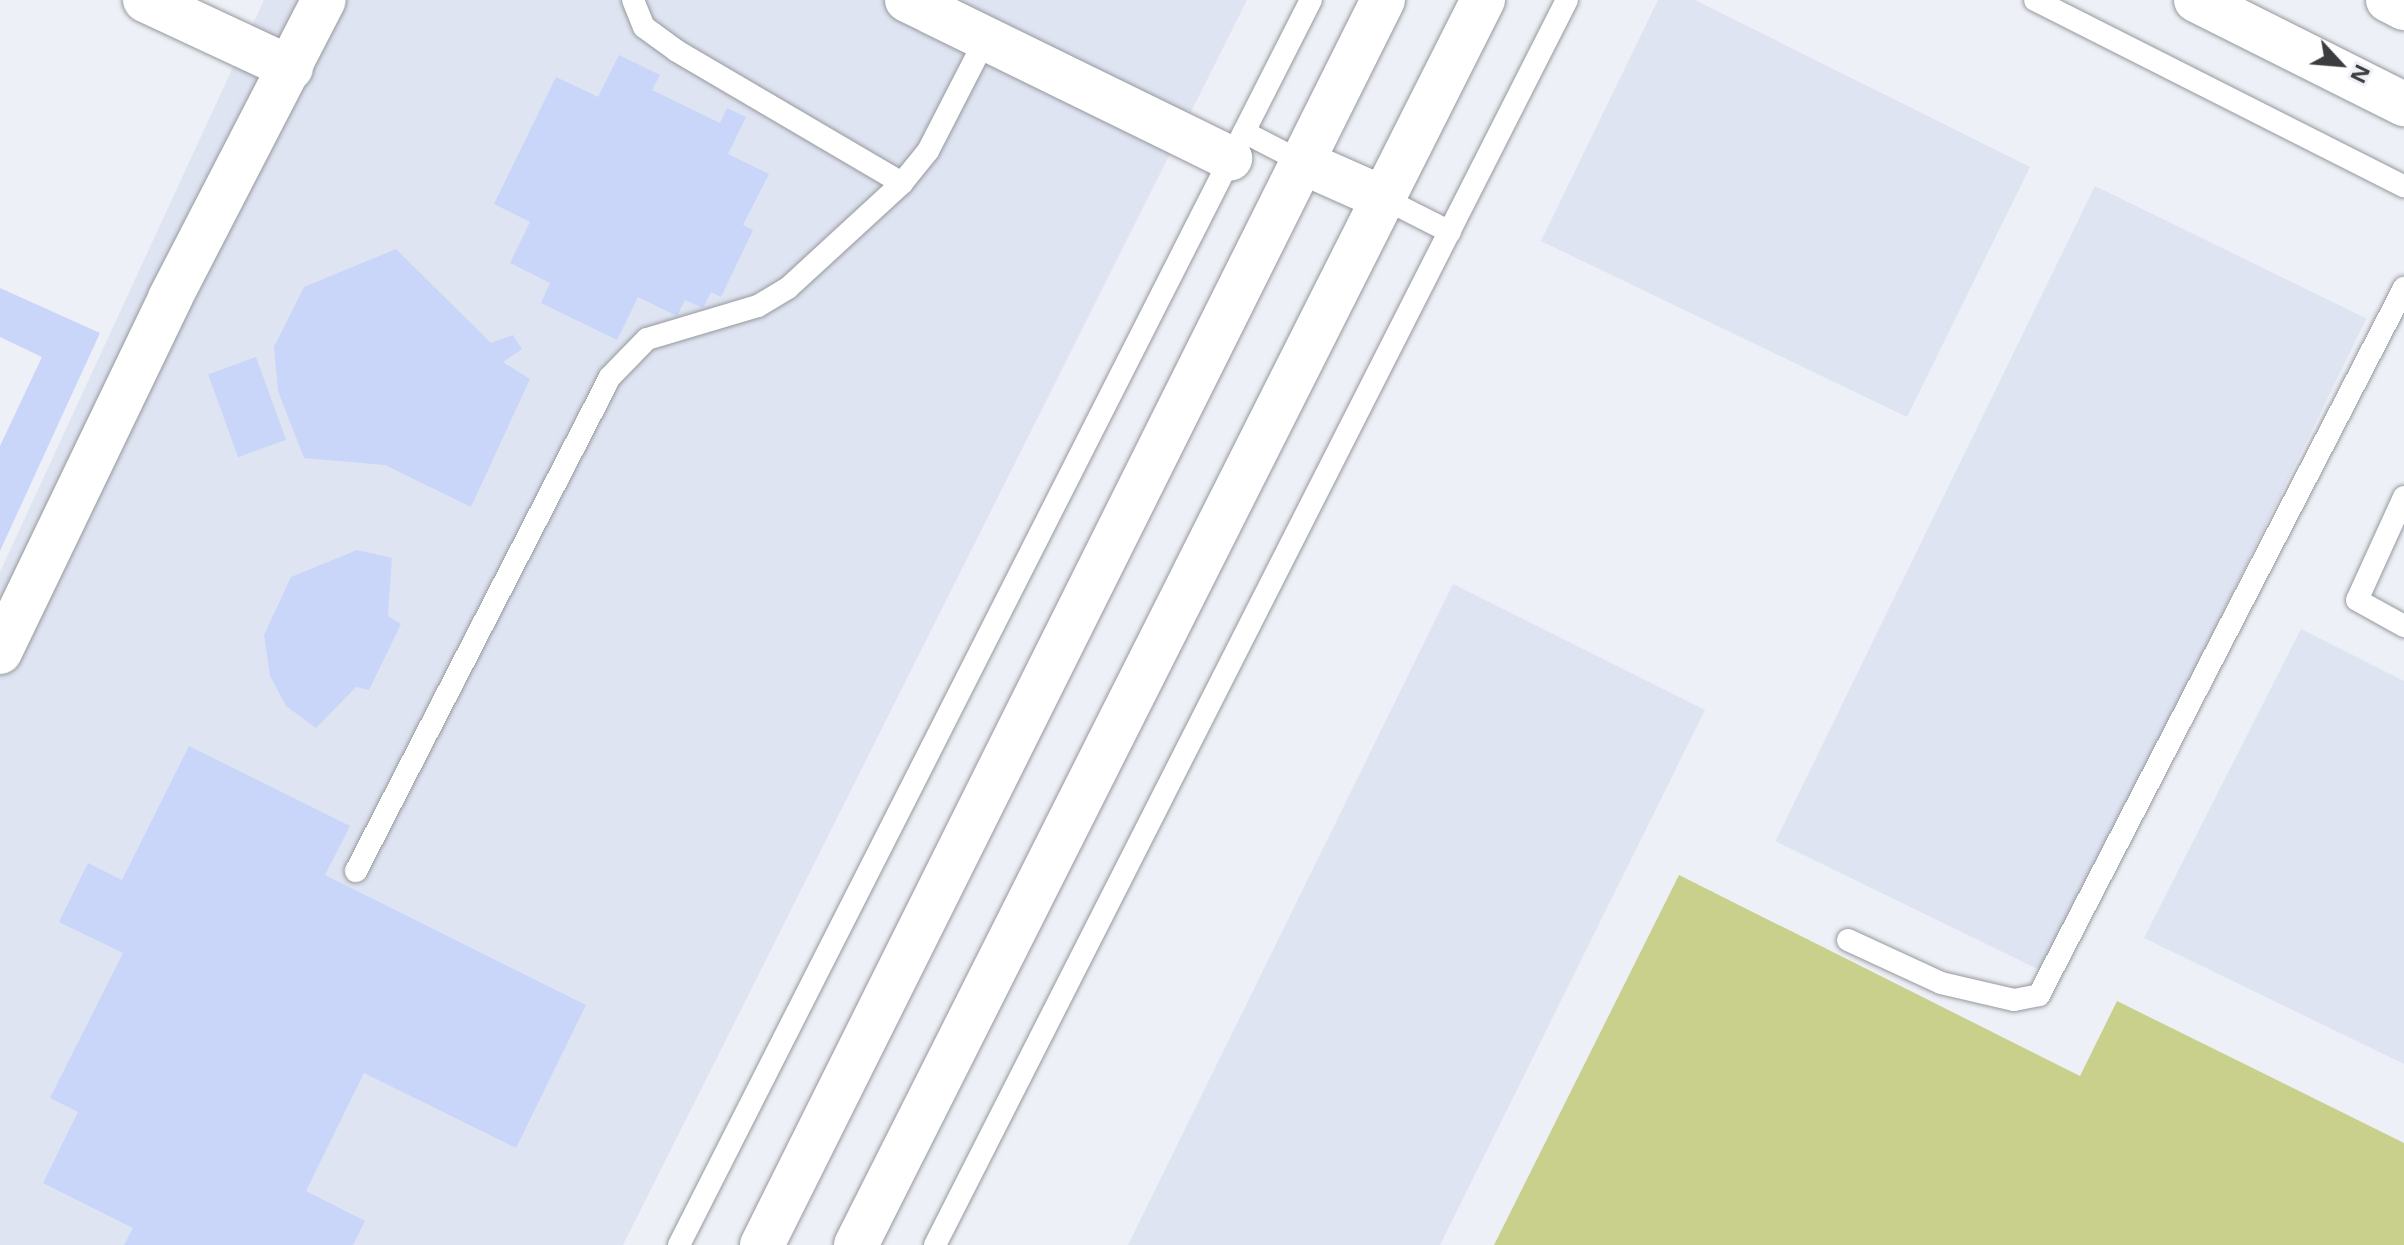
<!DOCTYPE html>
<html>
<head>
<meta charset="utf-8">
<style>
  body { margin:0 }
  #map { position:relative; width:2404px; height:1245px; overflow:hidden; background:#edf0f6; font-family:"Noto Sans",sans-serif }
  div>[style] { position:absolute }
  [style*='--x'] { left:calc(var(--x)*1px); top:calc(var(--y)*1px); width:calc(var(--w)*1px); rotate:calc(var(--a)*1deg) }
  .built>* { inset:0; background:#dee4f1; transform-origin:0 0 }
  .green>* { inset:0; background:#c9d08b }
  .building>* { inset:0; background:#c9d6f9; transform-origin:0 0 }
  .roads { filter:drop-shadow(0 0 2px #96989e) drop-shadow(0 0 2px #96989e) }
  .service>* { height:22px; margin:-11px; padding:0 11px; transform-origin:11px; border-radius:11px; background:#fff }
  .minor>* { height:44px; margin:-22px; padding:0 22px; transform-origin:22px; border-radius:22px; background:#fff }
  .secondary>* { height:44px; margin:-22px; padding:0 22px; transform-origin:22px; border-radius:22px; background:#fff }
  span { translate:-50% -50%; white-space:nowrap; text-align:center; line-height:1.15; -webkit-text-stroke:6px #edf0f6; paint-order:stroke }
  .north { position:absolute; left:2300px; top:24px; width:80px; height:80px; -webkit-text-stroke:6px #edf0f6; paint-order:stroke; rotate:116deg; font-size:22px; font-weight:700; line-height:32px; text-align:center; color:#3c3d3f }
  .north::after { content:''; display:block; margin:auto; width:28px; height:36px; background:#3c3d3f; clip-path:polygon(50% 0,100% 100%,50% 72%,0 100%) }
</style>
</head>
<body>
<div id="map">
  <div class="built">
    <div style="clip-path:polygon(264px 0,1247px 0,623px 1245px,0 1245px,0 572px)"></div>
    <div style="clip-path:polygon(1658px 0,1695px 0,2030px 167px,1907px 417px,1541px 241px)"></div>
    <div style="left:2095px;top:186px;width:302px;height:729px;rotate:26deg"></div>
    <div style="clip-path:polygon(1453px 584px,1705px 710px,1440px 1245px,1128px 1245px)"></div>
    <div style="clip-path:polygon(2301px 629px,2404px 681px,2404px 1064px,2144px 938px)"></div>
  </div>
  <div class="green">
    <div style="clip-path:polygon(1679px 875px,2080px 1076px,2117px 1001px,2404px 1143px,2404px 1245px,1494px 1245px)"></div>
  </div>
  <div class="building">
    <div style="clip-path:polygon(619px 55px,660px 75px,652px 90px,720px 123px,727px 108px,746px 117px,728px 154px,769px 174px,743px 225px,753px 230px,721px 297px,711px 292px,703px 308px,685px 300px,677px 316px,638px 297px,617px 340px,541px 303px,550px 283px,510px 263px,530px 222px,494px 204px,556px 77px,598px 97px)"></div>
    <div style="clip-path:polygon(396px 249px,491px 343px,513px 335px,522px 349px,503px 362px,530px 379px,471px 507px,385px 465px,304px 458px,278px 391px,274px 347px,304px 287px)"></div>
    <div style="clip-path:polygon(0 288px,100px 333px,0 551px,0 446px,42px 357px,0 337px)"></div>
    <div style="left:256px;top:357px;width:88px;height:51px;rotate:70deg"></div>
    <div style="clip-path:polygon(357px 550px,392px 558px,388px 616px,401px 624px,369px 690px,356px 687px,316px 728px,286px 706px,270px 676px,264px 635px,291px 577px)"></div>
    <div style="clip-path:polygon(189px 746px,350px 826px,325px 875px,586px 1005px,516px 1148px,364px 1073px,306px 1191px,365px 1221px,353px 1245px,124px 1245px,133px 1228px,43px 1183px,78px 1112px,50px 1098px,123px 953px,59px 922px,88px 863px,122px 880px)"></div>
  </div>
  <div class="roads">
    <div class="service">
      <div style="--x:633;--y:0;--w:29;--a:68"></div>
      <div style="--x:644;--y:27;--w:41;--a:36"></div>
      <div style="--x:677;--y:51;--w:261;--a:30.4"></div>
      <div style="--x:2035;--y:0;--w:413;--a:26.8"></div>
      <div style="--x:1244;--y:132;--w:68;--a:27.3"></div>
      <div style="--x:1383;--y:198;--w:75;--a:26.9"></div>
      <div style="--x:2404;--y:497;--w:113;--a:114.5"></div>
      <div style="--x:2357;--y:600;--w:54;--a:29"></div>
      <div style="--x:356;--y:871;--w:555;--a:-62.79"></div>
      <div style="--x:610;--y:377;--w:53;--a:-45.8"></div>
      <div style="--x:647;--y:339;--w:116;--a:-16.6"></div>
      <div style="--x:758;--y:306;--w:35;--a:-31"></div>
      <div style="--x:788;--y:288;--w:155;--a:-42.6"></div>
      <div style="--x:902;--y:183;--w:41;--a:-50.9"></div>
      <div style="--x:928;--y:151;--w:127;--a:-62.8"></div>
      <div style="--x:1848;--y:940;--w:102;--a:24.8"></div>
      <div style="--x:1941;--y:983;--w:75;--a:13.1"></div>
      <div style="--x:2014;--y:1000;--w:25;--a:-11"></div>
      <div style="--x:2039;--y:995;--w:796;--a:-62.69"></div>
      <div style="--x:679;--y:1245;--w:1396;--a:-63.09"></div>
      <div style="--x:935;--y:1245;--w:1396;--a:-63.09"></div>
    </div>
    <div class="minor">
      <div style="--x:145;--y:0;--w:161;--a:25"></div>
      <div style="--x:907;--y:0;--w:360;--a:26.1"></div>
      <div style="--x:0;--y:652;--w:393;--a:-64.3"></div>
      <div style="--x:170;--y:298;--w:335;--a:-62.7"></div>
    </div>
    <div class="secondary">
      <div style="--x:2196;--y:0;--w:233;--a:26.6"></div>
      <div style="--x:2388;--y:0;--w:18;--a:27"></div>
      <div style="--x:1304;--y:163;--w:86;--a:23.9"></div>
      <div style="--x:762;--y:1245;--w:1391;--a:-63.49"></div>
      <div style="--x:856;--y:1245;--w:1394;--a:-63.27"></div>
    </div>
  </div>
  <div class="north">N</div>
</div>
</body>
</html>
